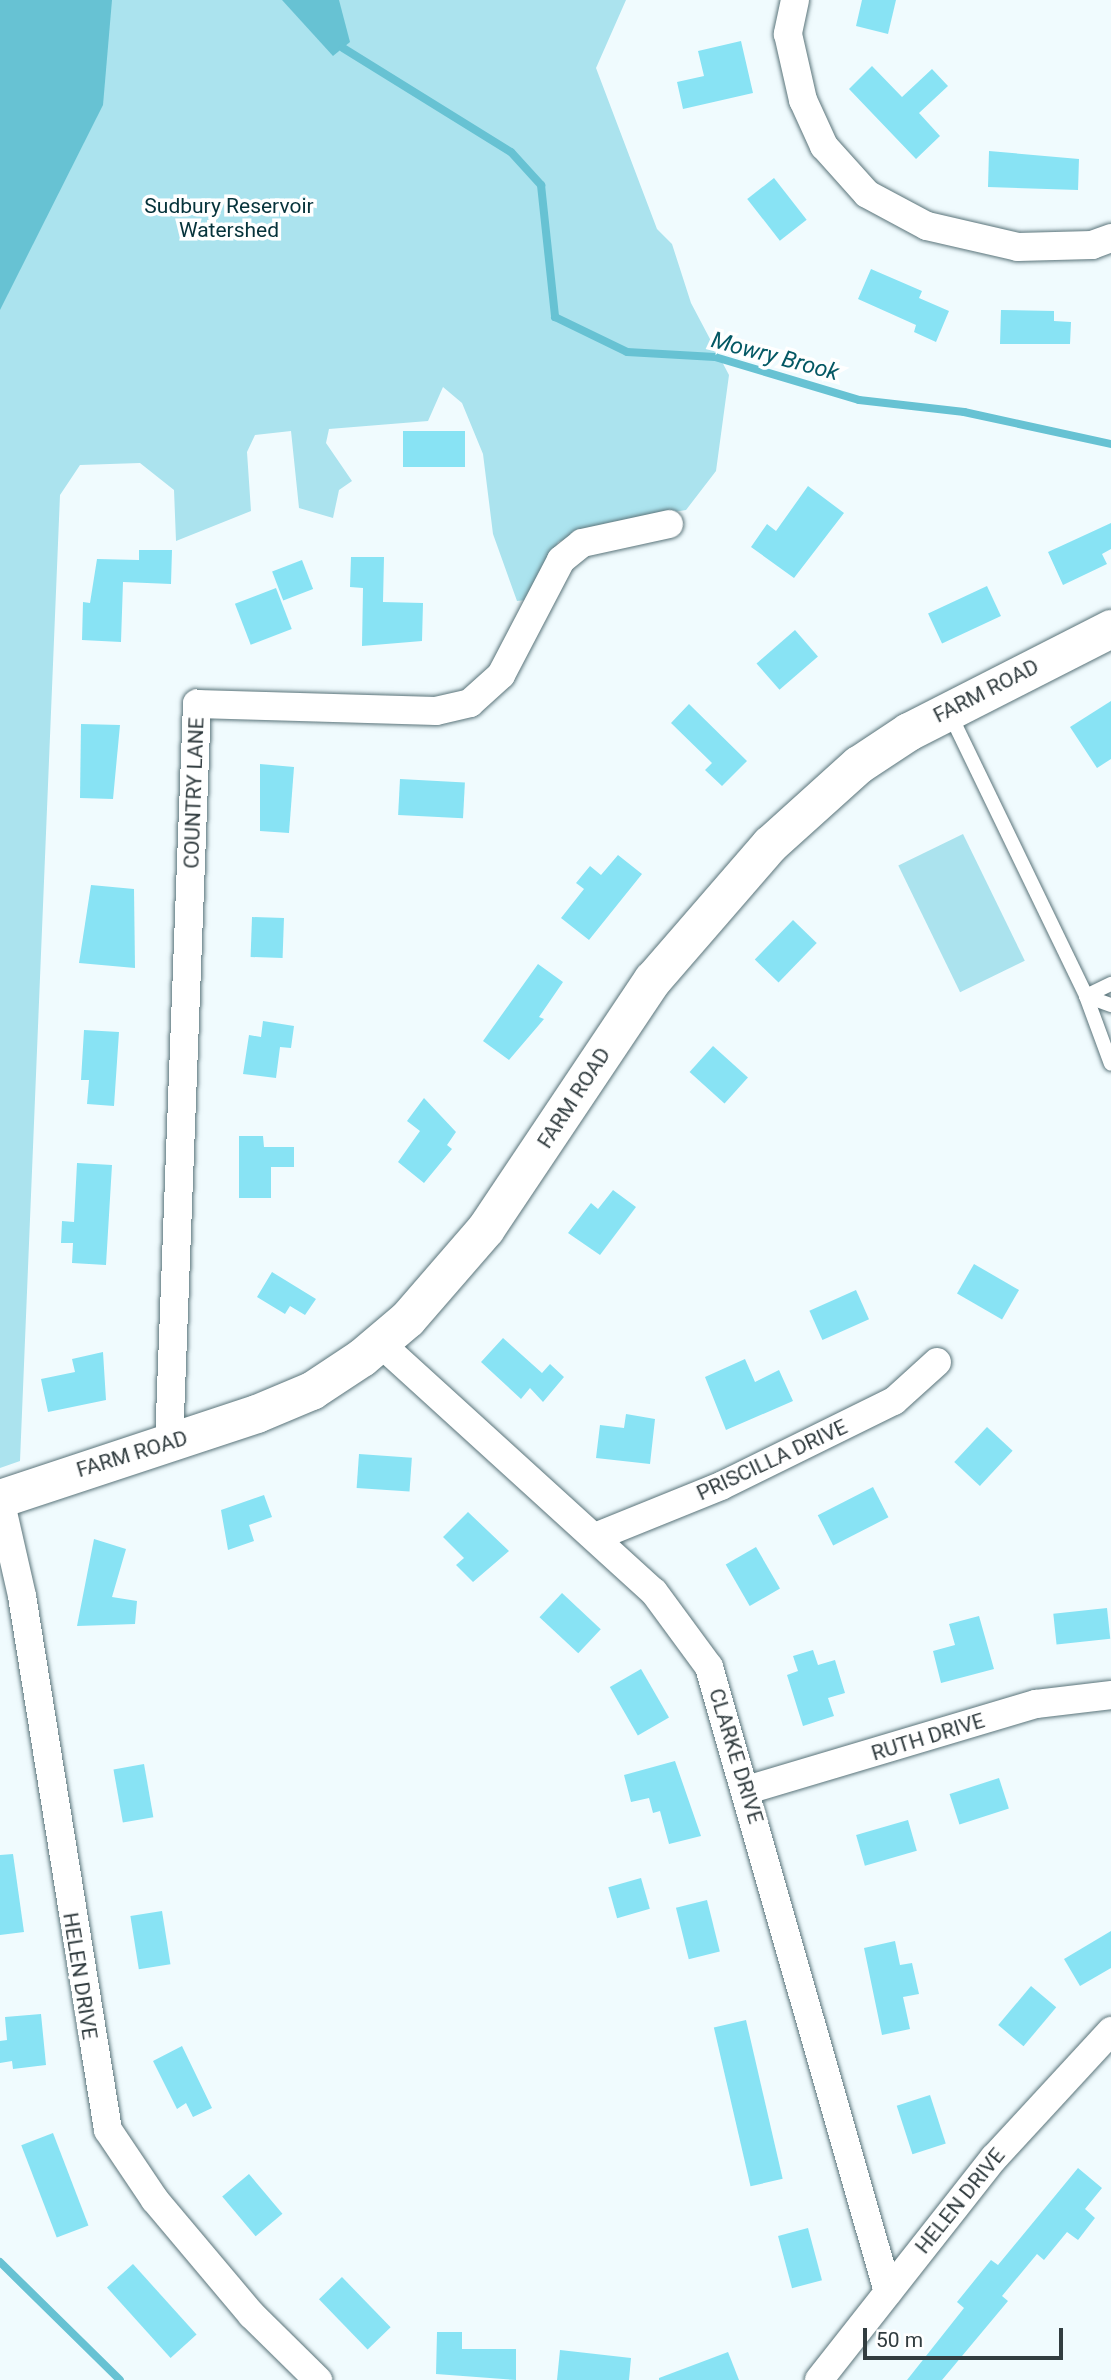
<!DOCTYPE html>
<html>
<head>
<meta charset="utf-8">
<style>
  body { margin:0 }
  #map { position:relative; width:1111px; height:2380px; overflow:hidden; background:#f0fbfe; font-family:Roboto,sans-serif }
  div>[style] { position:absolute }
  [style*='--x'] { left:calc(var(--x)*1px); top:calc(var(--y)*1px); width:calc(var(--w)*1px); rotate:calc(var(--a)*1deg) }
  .green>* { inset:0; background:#abe3ee; transform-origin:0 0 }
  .water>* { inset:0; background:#67c2d3 }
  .stream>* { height:8px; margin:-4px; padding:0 4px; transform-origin:4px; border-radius:4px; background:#67c2d3 }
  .building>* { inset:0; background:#88e3f4; transform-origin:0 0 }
  .roads { filter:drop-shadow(0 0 2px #5a747a) drop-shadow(0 0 2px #5a747a) }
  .lane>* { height:14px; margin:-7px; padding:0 7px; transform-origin:7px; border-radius:7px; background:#fff }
  .street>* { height:28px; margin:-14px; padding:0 14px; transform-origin:14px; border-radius:14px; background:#fff }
  .secondary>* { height:38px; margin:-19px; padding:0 19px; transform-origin:19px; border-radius:19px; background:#fff }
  span { translate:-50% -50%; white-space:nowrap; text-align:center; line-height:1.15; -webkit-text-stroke:7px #fff; paint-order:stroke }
  .park-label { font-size:21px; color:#06333b }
  .street-label { font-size:21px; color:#323d40 }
  .water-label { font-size:23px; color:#045864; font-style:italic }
  .scale { position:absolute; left:863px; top:2328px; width:200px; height:32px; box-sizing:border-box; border:4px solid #323d40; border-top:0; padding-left:9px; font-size:21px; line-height:24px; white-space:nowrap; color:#323d40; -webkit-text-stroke:5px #fff; paint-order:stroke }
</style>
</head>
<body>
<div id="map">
  <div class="green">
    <div style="clip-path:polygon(0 0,626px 0,596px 68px,657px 229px,672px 244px,691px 303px,729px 375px,716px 471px,686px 510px,606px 523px,558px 542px,535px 599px,517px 601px,493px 534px,483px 454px,462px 403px,443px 387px,428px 421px,329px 429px,326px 443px,352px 481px,339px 490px,333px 518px,299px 508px,291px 431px,255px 435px,247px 452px,251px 511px,176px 541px,174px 490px,140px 463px,80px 465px,60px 495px,20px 1461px,0 1468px)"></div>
    <div style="left:963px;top:834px;width:141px;height:72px;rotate:64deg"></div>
  </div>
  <div class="water">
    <div style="clip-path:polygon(0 0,112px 0,103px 105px,0 310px)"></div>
    <div style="clip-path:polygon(282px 0,339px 0,350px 42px,333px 56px)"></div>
  </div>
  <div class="stream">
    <div style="--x:343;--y:48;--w:198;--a:31.8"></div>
    <div style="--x:511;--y:152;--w:45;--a:47.7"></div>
    <div style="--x:541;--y:185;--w:133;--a:83.9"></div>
    <div style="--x:555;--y:317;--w:80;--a:25.9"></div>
    <div style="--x:627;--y:352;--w:88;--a:3.3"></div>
    <div style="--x:715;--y:357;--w:150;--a:16.6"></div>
    <div style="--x:859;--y:400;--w:106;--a:6.5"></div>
    <div style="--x:964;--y:412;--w:150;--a:12.3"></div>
    <div style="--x:0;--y:2262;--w:168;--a:44.5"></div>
  </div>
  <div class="building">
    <div style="clip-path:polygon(862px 0,896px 0,888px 34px,856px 26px)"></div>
    <div style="clip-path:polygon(741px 41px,753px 93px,683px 109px,677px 82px,704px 76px,698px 51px)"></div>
    <div style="clip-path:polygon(872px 66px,902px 97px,932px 69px,948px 86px,919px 113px,940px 136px,916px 159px,849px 89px)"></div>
    <div style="clip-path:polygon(989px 151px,1079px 159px,1078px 190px,988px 187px)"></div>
    <div style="left:774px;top:178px;width:53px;height:34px;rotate:52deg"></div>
    <div style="clip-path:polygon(871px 269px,922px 291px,919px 298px,949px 311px,936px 342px,914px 332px,916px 325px,858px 299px)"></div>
    <div style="clip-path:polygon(1001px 310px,1054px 311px,1054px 321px,1071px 322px,1070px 344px,1000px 344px)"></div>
    <div style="left:403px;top:431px;width:62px;height:36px"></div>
    <div style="clip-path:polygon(808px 486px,844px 513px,794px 578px,751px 547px,767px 524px,776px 531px)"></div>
    <div style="clip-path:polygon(1111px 523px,1111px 549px,1102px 554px,1107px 564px,1063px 585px,1048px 552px)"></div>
    <div style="clip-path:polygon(139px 550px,172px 550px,171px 584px,123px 582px,121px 642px,82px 640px,83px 602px,90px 603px,97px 559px,139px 560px)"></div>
    <div style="clip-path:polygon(351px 557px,384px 557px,383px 602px,423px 603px,422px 641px,362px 646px,363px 588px,350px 587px)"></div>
    <div style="left:302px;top:560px;width:31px;height:32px;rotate:69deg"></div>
    <div style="left:987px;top:586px;width:33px;height:65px;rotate:65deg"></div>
    <div style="left:276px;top:588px;width:44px;height:44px;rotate:69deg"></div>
    <div style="left:795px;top:630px;width:35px;height:51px;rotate:49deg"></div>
    <div style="clip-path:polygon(1111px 701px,1111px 759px,1097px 768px,1070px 727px)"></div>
    <div style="clip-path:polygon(689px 704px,747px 761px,722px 786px,705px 770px,712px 763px,671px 723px)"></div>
    <div style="clip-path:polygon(81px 724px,120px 725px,113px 799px,80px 798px)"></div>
    <div style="clip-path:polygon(260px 764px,294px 767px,289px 833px,260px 831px)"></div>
    <div style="left:400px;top:779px;width:65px;height:36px;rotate:3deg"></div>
    <div style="clip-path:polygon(618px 855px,642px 874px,589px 940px,561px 918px,584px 889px,576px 883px,590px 866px,601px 875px)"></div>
    <div style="clip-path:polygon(91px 885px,134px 889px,135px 968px,79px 963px)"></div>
    <div style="left:252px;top:917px;width:32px;height:40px;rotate:2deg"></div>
    <div style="left:793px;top:920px;width:33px;height:55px;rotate:44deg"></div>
    <div style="clip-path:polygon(538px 964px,563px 982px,539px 1017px,544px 1019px,509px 1060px,483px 1041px)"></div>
    <div style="clip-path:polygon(263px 1021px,294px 1026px,291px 1048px,280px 1047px,276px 1078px,243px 1074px,249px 1035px,261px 1037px)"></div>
    <div style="clip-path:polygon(84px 1030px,119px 1032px,114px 1106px,87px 1104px,89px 1080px,81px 1080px)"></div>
    <div style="left:713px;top:1046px;width:47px;height:35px;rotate:42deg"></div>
    <div style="clip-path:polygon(424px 1098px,456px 1132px,447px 1145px,452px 1149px,424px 1183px,398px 1162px,420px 1131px,407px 1121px)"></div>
    <div style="clip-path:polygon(239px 1136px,263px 1136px,264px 1147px,294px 1147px,294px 1167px,271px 1167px,271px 1198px,239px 1198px)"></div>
    <div style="clip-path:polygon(77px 1163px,112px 1165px,106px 1265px,72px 1263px,73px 1243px,61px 1243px,62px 1221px,74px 1222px)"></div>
    <div style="clip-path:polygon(613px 1190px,636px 1207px,600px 1255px,568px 1233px,591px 1203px,598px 1209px)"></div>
    <div style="left:974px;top:1264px;width:52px;height:34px;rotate:30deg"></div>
    <div style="clip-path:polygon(272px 1272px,316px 1299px,305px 1315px,290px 1306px,285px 1314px,257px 1297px)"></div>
    <div style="left:856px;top:1290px;width:32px;height:51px;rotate:66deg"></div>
    <div style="clip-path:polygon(503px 1338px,542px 1373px,550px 1364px,564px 1377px,543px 1402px,530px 1388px,521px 1399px,481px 1362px)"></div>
    <div style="clip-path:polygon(103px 1352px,106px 1400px,48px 1412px,41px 1379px,75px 1372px,72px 1359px)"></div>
    <div style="clip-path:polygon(745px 1359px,755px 1382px,779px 1370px,793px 1401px,726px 1430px,705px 1377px)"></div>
    <div style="clip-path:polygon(626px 1414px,655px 1419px,650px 1464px,596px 1458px,600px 1425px,624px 1428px)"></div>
    <div style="left:987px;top:1427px;width:35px;height:48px;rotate:43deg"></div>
    <div style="left:359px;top:1454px;width:53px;height:34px;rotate:4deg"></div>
    <div style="left:873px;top:1487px;width:34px;height:62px;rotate:63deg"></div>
    <div style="clip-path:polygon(264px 1495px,272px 1517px,249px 1525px,254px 1541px,228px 1550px,221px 1510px)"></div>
    <div style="clip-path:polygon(468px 1512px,509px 1551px,473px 1582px,456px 1565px,464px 1558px,443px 1537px)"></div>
    <div style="clip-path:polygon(94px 1539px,126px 1549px,112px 1597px,137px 1601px,135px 1624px,77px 1626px)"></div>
    <div style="left:756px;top:1547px;width:48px;height:35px;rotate:60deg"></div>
    <div style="left:562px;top:1593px;width:53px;height:33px;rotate:43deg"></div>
    <div style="left:1107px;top:1608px;width:31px;height:54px;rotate:84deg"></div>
    <div style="clip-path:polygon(979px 1616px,994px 1669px,941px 1683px,933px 1651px,955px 1645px,949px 1624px)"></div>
    <div style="clip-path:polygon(813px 1650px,818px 1665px,835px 1660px,845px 1693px,828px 1698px,834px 1716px,803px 1726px,787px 1675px,798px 1671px,793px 1656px)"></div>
    <div style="left:641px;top:1669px;width:56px;height:36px;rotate:60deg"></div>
    <div style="clip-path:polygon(675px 1761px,701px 1836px,669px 1844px,660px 1811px,653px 1813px,649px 1798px,631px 1802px,624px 1775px)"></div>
    <div style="left:144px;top:1764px;width:54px;height:31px;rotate:80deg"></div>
    <div style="left:999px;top:1778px;width:32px;height:52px;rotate:72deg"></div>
    <div style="left:908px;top:1820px;width:32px;height:54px;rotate:74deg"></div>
    <div style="clip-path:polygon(13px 1854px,24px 1932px,0 1935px,0 1855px)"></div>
    <div style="left:641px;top:1878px;width:32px;height:34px;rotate:74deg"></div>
    <div style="left:707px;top:1900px;width:53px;height:32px;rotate:76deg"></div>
    <div style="left:162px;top:1911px;width:54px;height:32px;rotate:81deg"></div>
    <div style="clip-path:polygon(1111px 1931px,1111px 1968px,1080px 1986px,1064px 1959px)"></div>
    <div style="clip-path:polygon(895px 1941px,900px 1965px,912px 1963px,919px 1994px,903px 1997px,910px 2029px,882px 2035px,864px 1948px)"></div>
    <div style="left:1031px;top:1986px;width:33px;height:51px;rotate:40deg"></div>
    <div style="clip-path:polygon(41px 2014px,46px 2065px,13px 2069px,12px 2061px,0 2063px,0 2041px,7px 2040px,5px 2017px)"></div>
    <div style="left:746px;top:2020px;width:163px;height:33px;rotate:77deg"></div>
    <div style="clip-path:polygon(182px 2046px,212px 2108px,193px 2117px,186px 2103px,177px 2109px,153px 2061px)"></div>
    <div style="left:930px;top:2095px;width:51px;height:35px;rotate:72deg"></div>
    <div style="left:53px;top:2133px;width:99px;height:34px;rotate:69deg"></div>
    <div style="clip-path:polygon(1078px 2168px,1102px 2188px,1085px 2209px,1095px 2218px,1078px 2240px,1067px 2232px,1044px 2260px,1037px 2254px,1002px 2296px,1008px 2301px,942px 2380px,907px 2380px,964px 2308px,957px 2302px,991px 2260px,998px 2265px)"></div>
    <div style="left:249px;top:2174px;width:52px;height:35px;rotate:50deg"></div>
    <div style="left:808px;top:2228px;width:54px;height:31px;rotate:75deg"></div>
    <div style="left:133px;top:2264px;width:95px;height:35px;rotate:48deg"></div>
    <div style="left:342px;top:2277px;width:70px;height:32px;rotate:46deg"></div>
    <div style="clip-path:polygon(437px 2332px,462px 2332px,462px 2349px,516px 2349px,516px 2380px,436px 2374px)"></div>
    <div style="clip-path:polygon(560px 2350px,631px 2358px,629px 2380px,557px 2380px)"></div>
    <div style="clip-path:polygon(728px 2352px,739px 2380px,659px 2380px,659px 2378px)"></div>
  </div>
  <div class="roads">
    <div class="lane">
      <div style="--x:949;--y:712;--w:315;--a:64.2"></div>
      <div style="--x:1086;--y:996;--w:72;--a:69.8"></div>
      <div style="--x:1086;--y:996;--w:28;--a:-26"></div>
      <div style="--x:1086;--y:996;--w:27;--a:20"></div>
    </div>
    <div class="street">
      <div style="--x:795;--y:0;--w:35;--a:102"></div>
      <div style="--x:788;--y:34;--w:68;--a:77.2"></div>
      <div style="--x:803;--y:100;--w:51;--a:65.5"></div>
      <div style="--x:824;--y:146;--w:64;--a:48.1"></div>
      <div style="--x:867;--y:194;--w:68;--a:28.1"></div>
      <div style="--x:927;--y:226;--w:93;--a:13"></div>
      <div style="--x:1018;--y:247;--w:74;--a:-1.5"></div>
      <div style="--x:1092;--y:245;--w:20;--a:-20"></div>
      <div style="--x:380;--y:1343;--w:370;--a:42.3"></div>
      <div style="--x:654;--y:1592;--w:93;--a:53.7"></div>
      <div style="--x:709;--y:1667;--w:650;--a:74.02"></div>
      <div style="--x:169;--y:1443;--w:740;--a:-87.83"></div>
      <div style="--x:197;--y:704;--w:239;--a:1.7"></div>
      <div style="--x:436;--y:711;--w:35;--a:-13"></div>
      <div style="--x:470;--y:703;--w:42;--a:-42.1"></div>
      <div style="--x:501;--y:675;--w:130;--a:-62.4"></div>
      <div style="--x:561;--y:560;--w:27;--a:-39"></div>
      <div style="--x:582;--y:543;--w:89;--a:-12.3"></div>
      <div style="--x:0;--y:1499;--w:99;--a:77.2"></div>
      <div style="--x:22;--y:1596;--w:541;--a:80.85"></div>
      <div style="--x:108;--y:2130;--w:84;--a:56.1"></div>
      <div style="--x:155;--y:2200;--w:150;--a:49.9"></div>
      <div style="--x:252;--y:2315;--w:93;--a:44.6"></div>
      <div style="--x:595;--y:1537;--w:136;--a:-22"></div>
      <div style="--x:721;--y:1486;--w:193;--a:-26.2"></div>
      <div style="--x:894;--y:1401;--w:58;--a:-42.2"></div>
      <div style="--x:747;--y:1790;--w:302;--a:-16.6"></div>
      <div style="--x:1036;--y:1704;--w:76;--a:-6.8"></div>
      <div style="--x:819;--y:2380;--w:283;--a:-51.8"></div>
      <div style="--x:994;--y:2158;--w:173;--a:-47.3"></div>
    </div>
    <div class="secondary">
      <div style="--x:0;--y:1499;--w:271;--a:-18.3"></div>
      <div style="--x:257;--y:1414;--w:60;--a:-22.7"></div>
      <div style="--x:312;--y:1391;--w:60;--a:-33.4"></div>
      <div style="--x:362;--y:1358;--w:60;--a:-40.3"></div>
      <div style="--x:408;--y:1319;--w:119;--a:-49.1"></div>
      <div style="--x:486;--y:1229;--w:300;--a:-56.2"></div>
      <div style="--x:653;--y:980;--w:179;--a:-49.1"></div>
      <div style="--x:770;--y:845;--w:120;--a:-42"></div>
      <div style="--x:859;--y:765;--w:60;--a:-33.4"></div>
      <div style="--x:909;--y:732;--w:227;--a:-27"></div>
    </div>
  </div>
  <div class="park-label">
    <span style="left:229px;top:218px">Sudbury Reservoir<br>Watershed</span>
  </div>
  <div class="street-label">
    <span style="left:986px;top:691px;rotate:-27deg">FARM ROAD</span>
    <span style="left:194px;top:793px;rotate:-88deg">COUNTRY LANE</span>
    <span style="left:574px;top:1098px;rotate:-57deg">FARM ROAD</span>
    <span style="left:132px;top:1454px;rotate:-17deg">FARM ROAD</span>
    <span style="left:772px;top:1460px;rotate:-25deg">PRISCILLA DRIVE</span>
    <span style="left:928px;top:1737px;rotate:-17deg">RUTH DRIVE</span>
    <span style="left:736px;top:1756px;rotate:73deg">CLARKE DRIVE</span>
    <span style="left:80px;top:1976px;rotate:81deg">HELEN DRIVE</span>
    <span style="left:960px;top:2201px;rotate:-51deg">HELEN DRIVE</span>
  </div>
  <div class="water-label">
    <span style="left:775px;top:357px;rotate:15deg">Mowry Brook</span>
  </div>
  <div class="scale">50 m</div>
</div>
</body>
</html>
